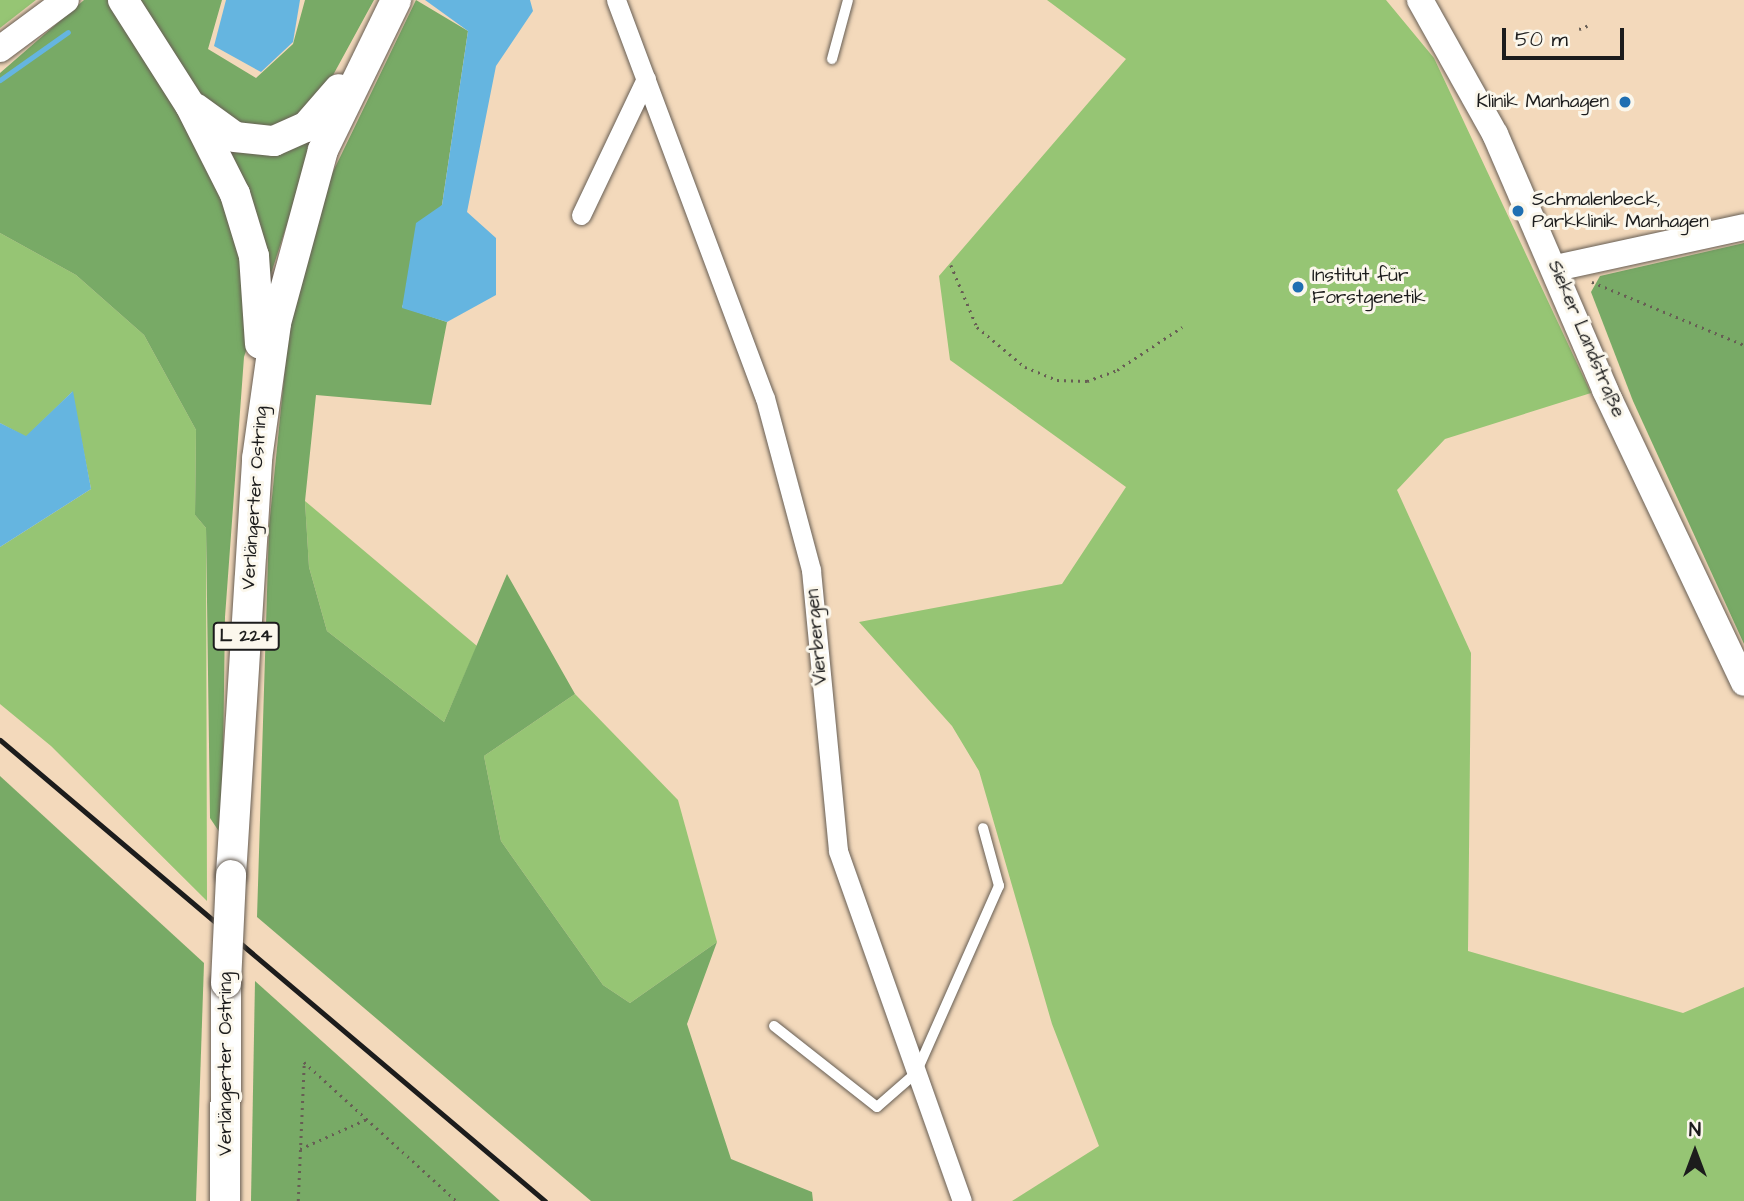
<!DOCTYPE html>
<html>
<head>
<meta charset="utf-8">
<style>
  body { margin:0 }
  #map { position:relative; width:1744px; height:1201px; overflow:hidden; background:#f3d9bb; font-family:"Architects Daughter",sans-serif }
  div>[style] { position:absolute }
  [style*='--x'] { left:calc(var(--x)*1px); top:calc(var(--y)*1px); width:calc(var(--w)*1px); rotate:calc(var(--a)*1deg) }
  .green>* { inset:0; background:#96c574 }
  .forest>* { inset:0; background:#78aa66 }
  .water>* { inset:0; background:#65b5e0 }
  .stream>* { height:5px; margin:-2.5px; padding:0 2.5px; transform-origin:2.5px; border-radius:2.5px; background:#65b5e0 }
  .path>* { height:2.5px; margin-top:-1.25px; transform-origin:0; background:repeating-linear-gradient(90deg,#675e54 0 2px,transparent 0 7px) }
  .roads { filter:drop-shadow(0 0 2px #675e54) drop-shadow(0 0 2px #675e54) }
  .lane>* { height:10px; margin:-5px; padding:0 5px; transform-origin:5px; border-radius:5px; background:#fff }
  .street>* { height:19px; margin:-9.5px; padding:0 9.5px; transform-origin:9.5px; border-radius:9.5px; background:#fff }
  .secondary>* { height:26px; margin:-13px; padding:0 13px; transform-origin:13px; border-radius:13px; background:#fff }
  .primary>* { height:30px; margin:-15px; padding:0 15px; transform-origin:15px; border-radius:15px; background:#fff }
  .rail>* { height:5px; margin:-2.5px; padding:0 2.5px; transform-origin:2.5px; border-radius:2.5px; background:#1c1c1c }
  .bridges { filter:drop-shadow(0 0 2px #675e54) drop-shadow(0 0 2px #675e54) }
  .primary-bridge>* { height:30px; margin:-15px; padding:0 15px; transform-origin:15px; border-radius:15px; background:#fff }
  .dots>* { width:19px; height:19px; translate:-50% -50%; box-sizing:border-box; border:4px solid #fbf7ec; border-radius:50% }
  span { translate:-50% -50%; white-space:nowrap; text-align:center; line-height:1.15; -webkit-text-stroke:6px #fbf7ec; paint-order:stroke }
  .shield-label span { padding:2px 5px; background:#fbf7ec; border:2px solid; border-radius:5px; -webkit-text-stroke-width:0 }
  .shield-label { font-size:18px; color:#1c1c1c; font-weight:700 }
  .poi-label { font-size:19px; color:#1c1c1c }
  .right { translate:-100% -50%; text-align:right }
  .left { translate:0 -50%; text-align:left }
  .street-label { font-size:19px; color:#1c1c1c }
  .north { position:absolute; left:1660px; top:1117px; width:70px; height:70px; -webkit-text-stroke:5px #fbf7ec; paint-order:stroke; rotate:0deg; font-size:19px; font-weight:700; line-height:28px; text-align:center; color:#1c1c1c }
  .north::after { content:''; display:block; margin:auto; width:24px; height:32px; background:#1c1c1c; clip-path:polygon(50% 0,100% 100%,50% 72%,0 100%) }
  .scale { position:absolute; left:1502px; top:28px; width:122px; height:32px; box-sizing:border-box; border:4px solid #1c1c1c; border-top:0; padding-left:9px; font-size:21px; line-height:24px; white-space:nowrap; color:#1c1c1c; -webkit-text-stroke:5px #fbf7ec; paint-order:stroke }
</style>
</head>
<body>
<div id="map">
  <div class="green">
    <div style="clip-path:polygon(0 0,36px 0,0 28px)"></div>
    <div style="clip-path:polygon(1047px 0,1386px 0,1434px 58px,1591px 393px,1445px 439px,1397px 490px,1471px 653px,1468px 951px,1683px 1013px,1744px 987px,1744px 1201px,1012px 1201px,1099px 1146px,1052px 1024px,979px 771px,952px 726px,859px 622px,1062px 584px,1126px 487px,950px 360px,939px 276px,1126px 59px)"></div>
    <div style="clip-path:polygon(0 233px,76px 275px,144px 335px,196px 430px,195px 515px,206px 528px,207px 901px,51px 746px,0 704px,0 547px,91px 489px,72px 392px,26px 437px,0 423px)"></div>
    <div style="clip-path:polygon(305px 501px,477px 646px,444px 722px,327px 631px,309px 567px)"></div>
    <div style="clip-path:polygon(575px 694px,678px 800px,717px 942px,630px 1003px,603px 985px,501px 841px,484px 756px)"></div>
  </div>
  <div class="forest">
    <div style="clip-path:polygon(84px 0,222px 0,208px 49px,256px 78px,293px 44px,305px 0,374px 0,314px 110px,312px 147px,244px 357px,225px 617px,222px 836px,210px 818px,206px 528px,195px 515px,196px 430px,144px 335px,76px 275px,0 233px,0 73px)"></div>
    <div style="clip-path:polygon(416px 0,468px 31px,442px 205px,402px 307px,447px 322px,431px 405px,316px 395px,305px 501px,309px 567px,327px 631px,444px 722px,507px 574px,575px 694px,484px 756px,501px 841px,603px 985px,630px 1003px,717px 942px,687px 1024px,731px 1159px,812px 1192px,813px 1201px,591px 1201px,257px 917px,269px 527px,292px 299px,328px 182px)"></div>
    <div style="clip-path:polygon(1744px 243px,1744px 644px,1633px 401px,1591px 292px,1600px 276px)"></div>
    <div style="clip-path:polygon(0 776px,204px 963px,196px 1201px,0 1201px)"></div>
    <div style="clip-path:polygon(255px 981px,500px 1201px,251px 1201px)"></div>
  </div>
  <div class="water">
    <div style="clip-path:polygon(226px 0,300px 0,293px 42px,261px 72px,214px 46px)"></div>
    <div style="clip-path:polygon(425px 0,530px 0,533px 11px,496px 66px,467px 212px,496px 238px,496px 295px,447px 322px,402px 308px,416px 223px,442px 205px,468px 31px)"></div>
    <div style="clip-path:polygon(73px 391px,91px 489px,0 547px,0 423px,26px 436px)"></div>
  </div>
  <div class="stream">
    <div style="--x:0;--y:80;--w:83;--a:-35.2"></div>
  </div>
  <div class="path">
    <div style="--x:1579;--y:29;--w:9;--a:-21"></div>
    <div style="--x:951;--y:265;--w:67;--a:67.2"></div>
    <div style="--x:977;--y:327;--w:62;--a:39.8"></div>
    <div style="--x:1025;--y:367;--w:35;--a:22"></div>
    <div style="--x:1057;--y:380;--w:30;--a:2"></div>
    <div style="--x:1087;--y:381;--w:32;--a:-20"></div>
    <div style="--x:1117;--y:370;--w:78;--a:-33.5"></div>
    <div style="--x:1592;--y:282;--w:165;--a:22.5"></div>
    <div style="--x:300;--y:1149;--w:73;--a:-24.1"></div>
    <div style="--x:298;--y:1201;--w:139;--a:-87.5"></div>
    <div style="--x:304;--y:1062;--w:207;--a:42.3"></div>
  </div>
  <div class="roads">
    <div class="lane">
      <div style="--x:832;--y:59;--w:61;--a:-74.8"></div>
      <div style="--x:774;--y:1026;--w:131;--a:38.2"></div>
      <div style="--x:877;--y:1107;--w:52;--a:-41.1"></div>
      <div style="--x:916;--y:1073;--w:205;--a:-66.1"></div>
      <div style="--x:999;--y:886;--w:60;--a:-105.4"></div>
    </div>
    <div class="street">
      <div style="--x:616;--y:0;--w:425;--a:69.5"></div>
      <div style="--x:765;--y:398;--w:178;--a:75"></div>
      <div style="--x:811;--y:570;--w:282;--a:84.5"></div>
      <div style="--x:838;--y:851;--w:371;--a:70.5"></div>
      <div style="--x:581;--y:215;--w:151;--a:-64.5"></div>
    </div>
    <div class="secondary">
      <div style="--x:1420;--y:0;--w:154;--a:60.8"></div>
      <div style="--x:1495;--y:134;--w:279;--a:66.7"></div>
      <div style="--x:1605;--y:390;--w:324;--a:64.6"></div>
      <div style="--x:0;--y:49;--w:82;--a:-36.6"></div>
      <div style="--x:1556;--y:268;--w:192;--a:-12.3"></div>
    </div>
    <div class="primary">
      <div style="--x:123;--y:0;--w:125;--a:57.5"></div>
      <div style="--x:190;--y:105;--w:100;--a:63.2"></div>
      <div style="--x:235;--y:194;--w:65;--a:73"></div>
      <div style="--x:254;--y:256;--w:88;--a:86.1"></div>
      <div style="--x:195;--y:108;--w:49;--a:35.9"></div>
      <div style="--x:235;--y:137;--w:39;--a:6"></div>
      <div style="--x:274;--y:141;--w:35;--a:-24"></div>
      <div style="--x:306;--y:127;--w:50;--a:-49"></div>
      <div style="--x:231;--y:875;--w:417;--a:-86.4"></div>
      <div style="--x:257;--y:459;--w:137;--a:-82"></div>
      <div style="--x:276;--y:323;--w:179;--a:-74.8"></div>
      <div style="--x:323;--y:150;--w:167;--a:-64"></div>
      <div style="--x:225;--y:1201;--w:218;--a:-89.7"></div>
    </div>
  </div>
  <div class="rail">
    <div style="--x:0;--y:740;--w:714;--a:40.23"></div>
  </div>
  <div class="bridges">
    <div class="primary-bridge">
      <div style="--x:226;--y:983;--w:108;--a:-87.3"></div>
    </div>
  </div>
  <div class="dots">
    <div style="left:1625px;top:102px;background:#1f6fb2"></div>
    <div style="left:1518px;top:211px;background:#1f6fb2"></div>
    <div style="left:1298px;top:287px;background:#1f6fb2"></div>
  </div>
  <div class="shield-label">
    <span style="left:246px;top:636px">L 224</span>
  </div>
  <div class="poi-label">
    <span class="right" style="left:1609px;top:102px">Klinik Manhagen</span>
    <span class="left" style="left:1532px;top:211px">Schmalenbeck,<br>Parkklinik Manhagen</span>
    <span class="left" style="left:1312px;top:287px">Institut für<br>Forstgenetik</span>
  </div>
  <div class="street-label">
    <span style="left:1586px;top:339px;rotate:67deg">Sieker Landstraße</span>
    <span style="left:255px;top:498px;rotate:-86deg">Verlängerter Ostring</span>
    <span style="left:817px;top:637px;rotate:-95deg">Vierbergen</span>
    <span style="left:226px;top:1064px;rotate:-90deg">Verlängerter Ostring</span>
  </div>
  <div class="north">N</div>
  <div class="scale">50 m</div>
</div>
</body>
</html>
